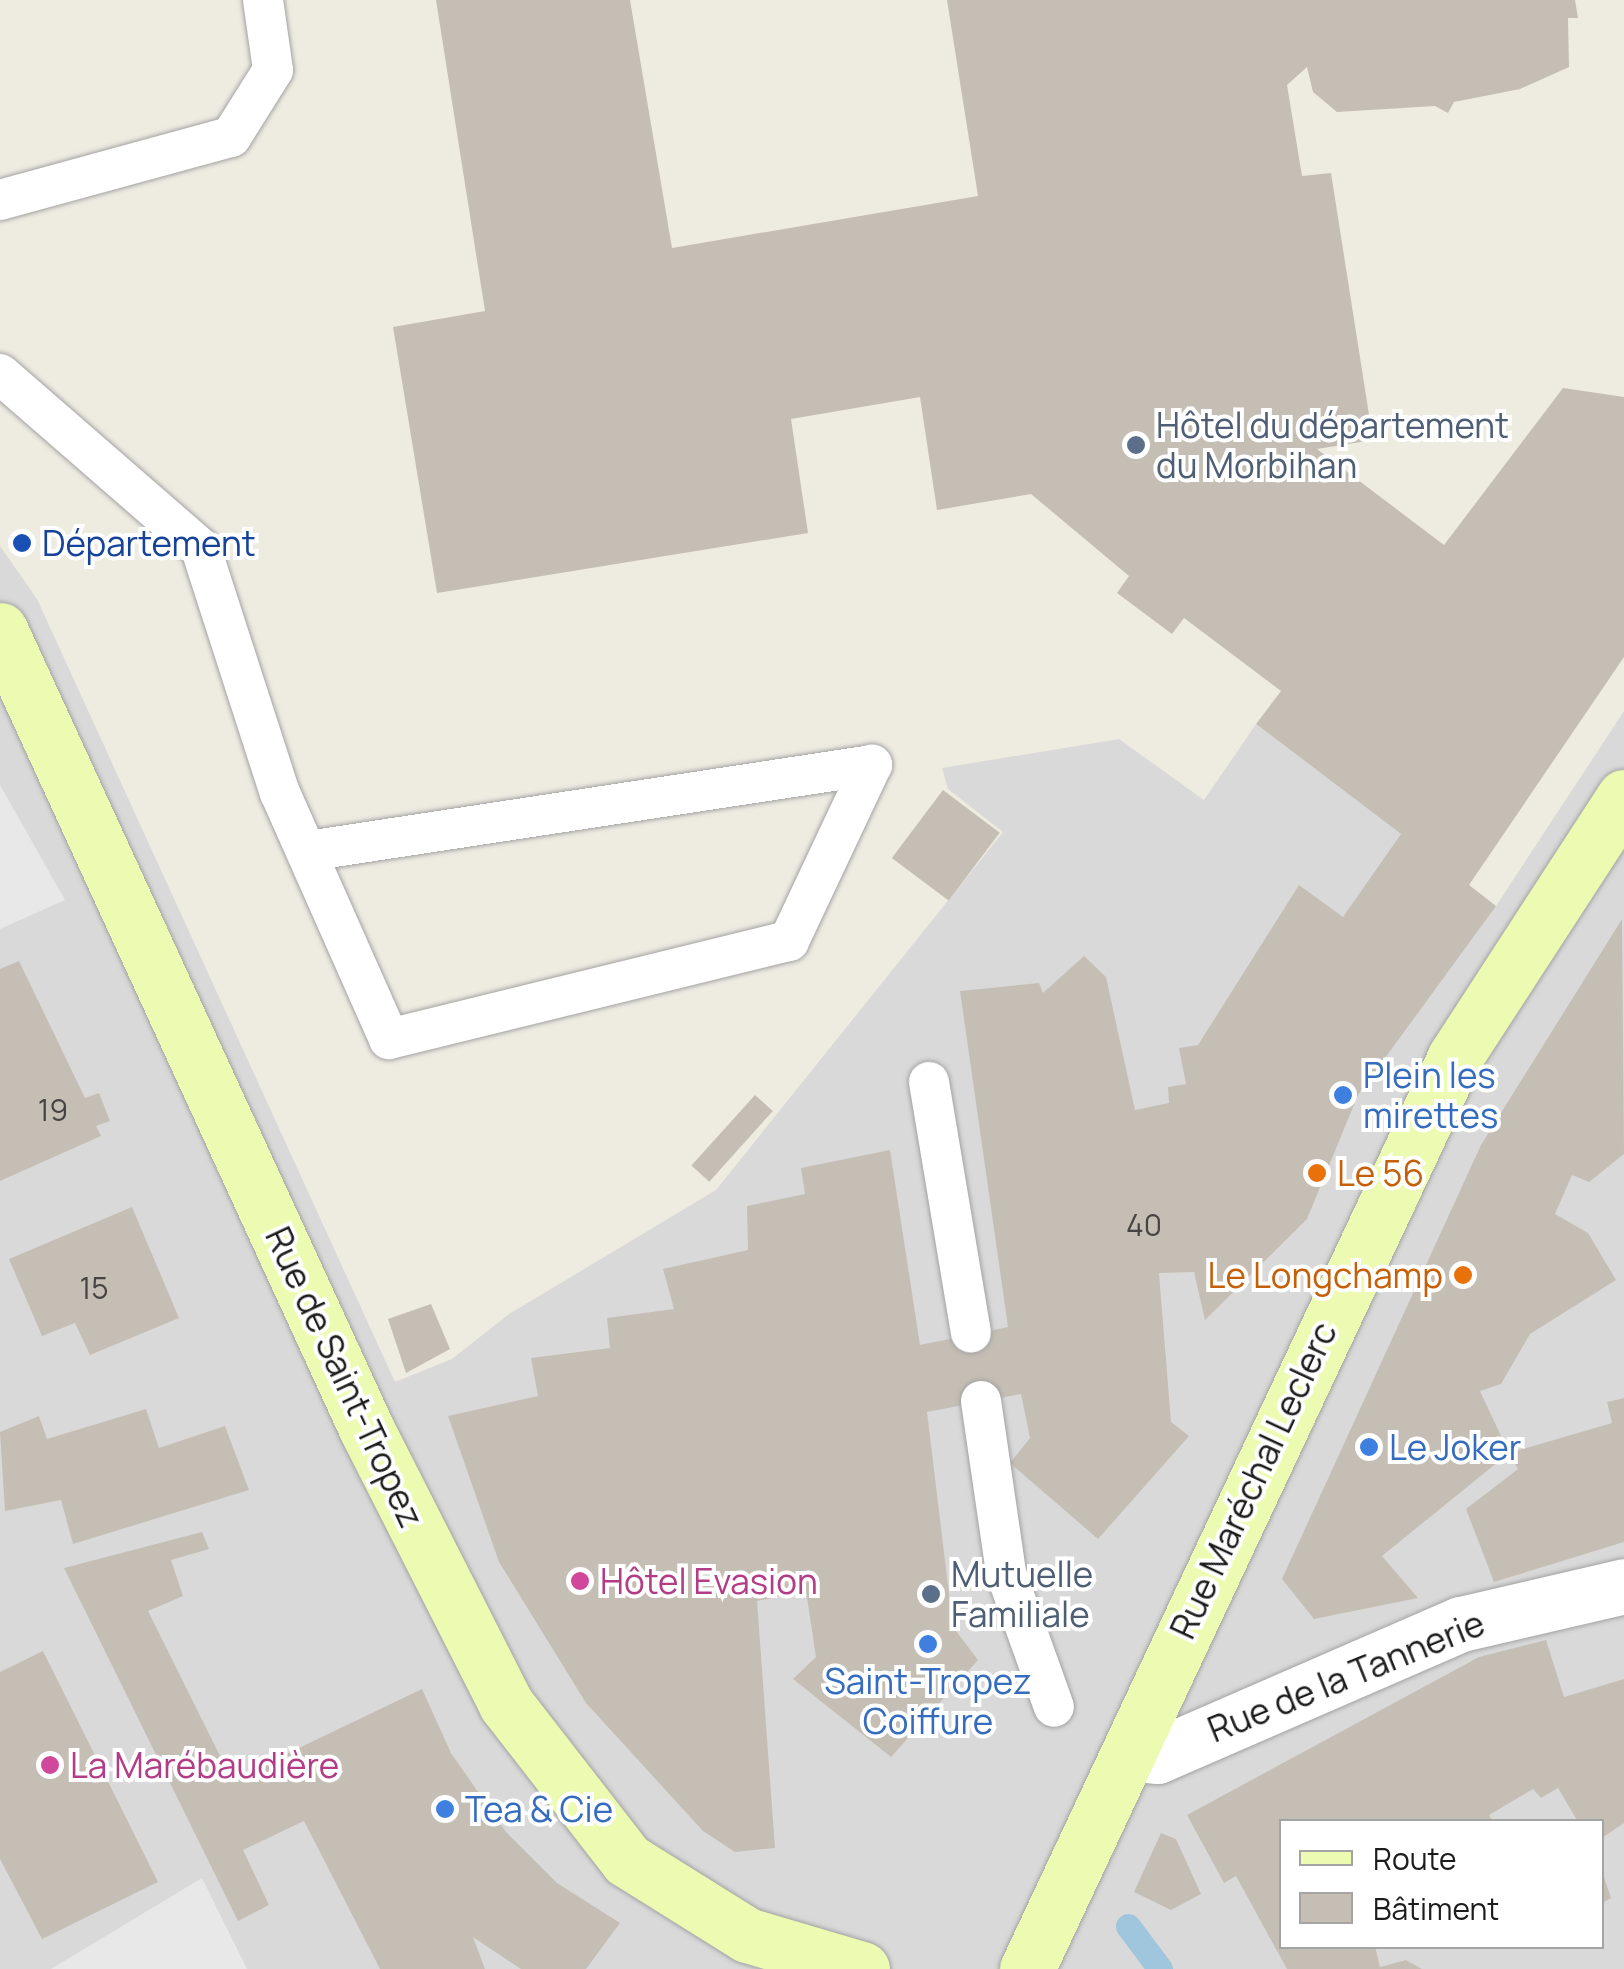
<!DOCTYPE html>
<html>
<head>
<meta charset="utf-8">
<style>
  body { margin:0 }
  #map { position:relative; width:1624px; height:1969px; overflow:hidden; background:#eeebe1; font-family:Manrope,sans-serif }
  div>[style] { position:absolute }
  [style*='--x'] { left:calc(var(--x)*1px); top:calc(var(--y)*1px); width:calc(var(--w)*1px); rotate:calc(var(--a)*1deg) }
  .residential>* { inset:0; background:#dad9d9 }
  .parking>* { inset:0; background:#e8e8e8 }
  .stream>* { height:25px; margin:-12.5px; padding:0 12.5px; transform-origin:12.5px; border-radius:12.5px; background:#a0c6dd }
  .building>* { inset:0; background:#c5beb4; transform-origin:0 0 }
  .roads { filter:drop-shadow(0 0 2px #a3a3a3) drop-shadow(0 0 2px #a3a3a3) }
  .lane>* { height:40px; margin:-20px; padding:0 20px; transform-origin:20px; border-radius:20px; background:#fff }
  .street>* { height:55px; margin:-27.5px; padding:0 27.5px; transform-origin:27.5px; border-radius:27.5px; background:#fff }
  .secondary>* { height:55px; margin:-27.5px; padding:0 27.5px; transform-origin:27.5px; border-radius:27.5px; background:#edfbb2 }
  .dots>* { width:28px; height:28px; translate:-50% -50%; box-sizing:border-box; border:5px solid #fff; border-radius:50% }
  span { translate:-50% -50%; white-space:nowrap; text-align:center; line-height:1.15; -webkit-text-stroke:8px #fff; paint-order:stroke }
  .number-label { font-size:30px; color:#464442 }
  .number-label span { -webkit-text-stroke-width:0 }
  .service-label { font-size:35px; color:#4e5e75 }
  .left { translate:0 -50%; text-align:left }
  .transit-label { font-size:35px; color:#164399 }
  .shop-label { font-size:35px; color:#366cbe }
  .food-label { font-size:35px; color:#c56008 }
  .right { translate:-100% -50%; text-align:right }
  .street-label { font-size:35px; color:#1c1c1c }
  .hotel-label { font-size:35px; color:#b23c85 }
  .legend { position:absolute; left:1279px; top:1819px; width:325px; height:130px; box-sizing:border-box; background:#fff; border:2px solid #a4a4a4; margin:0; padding:12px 18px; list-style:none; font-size:30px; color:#1c1c1c }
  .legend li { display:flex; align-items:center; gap:20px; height:50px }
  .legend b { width:50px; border:2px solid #a4a4a4 }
</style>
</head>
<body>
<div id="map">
  <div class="residential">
    <div style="clip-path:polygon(evenodd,0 546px,37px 599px,395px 1382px,452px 1359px,509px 1314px,716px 1190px,1003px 832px,948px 789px,942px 768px,1119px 739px,1204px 800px,1256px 724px,1496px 906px,1624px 711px,1624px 1969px,0 1969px,0 546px,1282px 1822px,1602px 1822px,1602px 1946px,1282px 1946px,1282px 1822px)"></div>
  </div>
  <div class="parking">
    <div style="clip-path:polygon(0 785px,65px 900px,0 929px)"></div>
    <div style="clip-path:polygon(202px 1878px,247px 1969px,51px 1969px)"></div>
  </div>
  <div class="stream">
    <div style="--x:1128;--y:1926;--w:54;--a:53.3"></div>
  </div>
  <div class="building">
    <div style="clip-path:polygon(436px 0,630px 0,672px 248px,978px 196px,947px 0,1575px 0,1578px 18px,1568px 18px,1569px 67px,1520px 89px,1454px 102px,1448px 113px,1435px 106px,1337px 112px,1313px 92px,1307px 67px,1287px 85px,1302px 176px,1331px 173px,1373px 440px,1317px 449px,1444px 545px,1563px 388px,1624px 397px,1624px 657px,1469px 885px,1496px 906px,1358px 1095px,1307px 1219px,1205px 1320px,1194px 1272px,1159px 1273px,1171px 1422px,1189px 1436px,1098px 1539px,1010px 1463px,1030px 1438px,1021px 1394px,927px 1412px,953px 1627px,978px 1660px,891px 1757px,793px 1679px,816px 1657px,806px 1591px,757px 1601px,775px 1848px,735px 1852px,703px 1831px,586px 1703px,499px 1562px,448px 1416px,538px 1396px,531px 1358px,610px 1348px,607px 1318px,674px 1309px,663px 1269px,748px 1250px,747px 1206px,805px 1194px,801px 1168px,890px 1150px,920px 1345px,1008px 1327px,960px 991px,1039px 983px,1043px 993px,1084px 956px,1106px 977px,1135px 1110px,1169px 1103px,1168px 1087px,1186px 1084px,1179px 1048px,1198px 1045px,1299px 885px,1343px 917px,1401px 834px,1256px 724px,1281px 691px,1184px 618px,1172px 634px,1117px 593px,1129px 576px,1031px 494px,937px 510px,920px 397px,791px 419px,808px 533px,437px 593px,393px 327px,485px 311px)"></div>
    <div style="left:943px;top:790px;width:71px;height:85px;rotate:37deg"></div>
    <div style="clip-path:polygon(1622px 919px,1624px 1154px,1589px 1182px,1572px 1175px,1555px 1214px,1588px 1233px,1616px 1280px,1530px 1334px,1501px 1384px,1480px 1391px,1509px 1453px,1382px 1556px,1418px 1598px,1314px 1619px,1282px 1579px,1481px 1145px)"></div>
    <div style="clip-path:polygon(19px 961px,85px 1098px,99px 1093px,110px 1121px,96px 1126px,101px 1136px,0 1181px,0 969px)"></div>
    <div style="left:755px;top:1095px;width:24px;height:95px;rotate:42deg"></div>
    <div style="clip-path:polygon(132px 1207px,179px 1318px,90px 1355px,75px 1323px,42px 1336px,9px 1259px)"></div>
    <div style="clip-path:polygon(431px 1304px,450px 1349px,406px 1373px,388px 1319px)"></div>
    <div style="clip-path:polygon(1624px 1398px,1624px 1542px,1494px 1582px,1466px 1509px,1518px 1469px,1509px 1453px,1612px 1423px,1607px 1402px)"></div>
    <div style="clip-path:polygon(146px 1409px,159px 1448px,225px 1426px,249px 1490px,73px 1544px,61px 1500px,5px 1511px,0 1432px,39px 1416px,47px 1439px)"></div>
    <div style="clip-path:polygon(202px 1532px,209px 1549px,171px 1560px,183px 1596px,148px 1611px,232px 1780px,422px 1689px,451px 1753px,506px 1832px,557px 1883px,620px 1923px,586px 1969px,521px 1969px,473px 1937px,485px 1969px,380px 1969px,304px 1821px,243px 1850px,269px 1905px,238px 1921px,64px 1568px)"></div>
    <div style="clip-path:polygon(1546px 1640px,1564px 1697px,1624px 1679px,1624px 1823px,1602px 1838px,1602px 1822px,1578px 1822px,1558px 1788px,1541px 1798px,1533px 1789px,1489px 1815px,1493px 1822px,1282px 1822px,1282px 1946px,1375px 1946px,1380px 1967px,1406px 1960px,1422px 1969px,1287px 1969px,1236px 1876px,1224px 1883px,1187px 1815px,1479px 1657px)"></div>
    <div style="clip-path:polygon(43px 1651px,158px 1882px,42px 1939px,0 1859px,0 1672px)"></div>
    <div style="clip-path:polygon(1161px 1833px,1176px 1839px,1201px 1894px,1171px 1910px,1134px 1892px)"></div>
    <div style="clip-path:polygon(1602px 1871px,1611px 1898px,1602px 1903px)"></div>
  </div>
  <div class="roads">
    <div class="lane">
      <div style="--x:0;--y:200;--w:239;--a:-15.3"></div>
      <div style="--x:231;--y:137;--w:79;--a:-57.9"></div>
      <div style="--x:273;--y:70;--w:71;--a:-98.1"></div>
      <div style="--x:0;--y:374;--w:267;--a:41"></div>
      <div style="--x:201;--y:549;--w:256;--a:72.1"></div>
      <div style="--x:280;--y:793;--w:269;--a:66.1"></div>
      <div style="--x:389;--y:1039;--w:412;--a:-13.8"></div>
      <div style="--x:789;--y:941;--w:195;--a:-64.8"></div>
      <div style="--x:872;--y:765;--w:571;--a:171.33"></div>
      <div style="--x:929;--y:1082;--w:254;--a:80.5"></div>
      <div style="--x:981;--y:1401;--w:174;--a:81.7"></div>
      <div style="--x:1006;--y:1573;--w:142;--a:70.3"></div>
    </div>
    <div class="street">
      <div style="--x:1130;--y:1754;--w:27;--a:4"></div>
      <div style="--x:1157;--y:1756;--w:331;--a:-23.5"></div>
      <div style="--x:1461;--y:1624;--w:167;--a:-13.1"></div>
    </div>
    <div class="secondary">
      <div style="--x:0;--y:630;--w:880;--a:65.36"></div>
      <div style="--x:367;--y:1430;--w:307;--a:63.1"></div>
      <div style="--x:506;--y:1704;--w:197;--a:52.2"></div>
      <div style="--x:627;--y:1860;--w:142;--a:32"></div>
      <div style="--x:747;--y:1935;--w:120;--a:16.5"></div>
      <div style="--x:1027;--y:1969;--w:1007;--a:-64.86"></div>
      <div style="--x:1455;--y:1057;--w:310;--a:-57"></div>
    </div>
  </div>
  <div class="dots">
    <div style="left:1136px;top:445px;background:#5c6f8a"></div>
    <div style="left:22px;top:543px;background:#1a4fb4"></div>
    <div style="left:1343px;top:1095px;background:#3f7fe0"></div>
    <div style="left:1317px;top:1173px;background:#e8710a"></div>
    <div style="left:1463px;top:1275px;background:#e8710a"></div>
    <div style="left:1369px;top:1447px;background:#3f7fe0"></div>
    <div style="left:580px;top:1581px;background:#d1479c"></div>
    <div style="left:931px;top:1594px;background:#5c6f8a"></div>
    <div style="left:928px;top:1644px;background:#3f7fe0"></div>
    <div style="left:50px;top:1765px;background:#d1479c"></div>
    <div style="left:445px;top:1809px;background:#3f7fe0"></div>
  </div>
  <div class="number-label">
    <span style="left:53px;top:1110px">19</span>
    <span style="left:1144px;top:1225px">40</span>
    <span style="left:94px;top:1288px">15</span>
  </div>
  <div class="service-label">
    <span class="left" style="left:1156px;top:445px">Hôtel du département<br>du Morbihan</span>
    <span class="left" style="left:951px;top:1594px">Mutuelle<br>Familiale</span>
  </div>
  <div class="transit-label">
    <span class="left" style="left:42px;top:543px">Département</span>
  </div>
  <div class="shop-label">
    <span class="left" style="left:1363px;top:1095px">Plein les<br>mirettes</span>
    <span class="left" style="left:1389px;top:1447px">Le Joker</span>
    <span style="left:928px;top:1701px">Saint-Tropez<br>Coiffure</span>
    <span class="left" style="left:465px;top:1809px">Tea &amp; Cie</span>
  </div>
  <div class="food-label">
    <span class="left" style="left:1337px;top:1173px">Le 56</span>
    <span class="right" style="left:1443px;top:1275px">Le Longchamp</span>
  </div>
  <div class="street-label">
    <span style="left:345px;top:1377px;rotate:65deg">Rue de Saint-Tropez</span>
    <span style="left:1253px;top:1480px;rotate:-65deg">Rue Maréchal Leclerc</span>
    <span style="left:1346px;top:1676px;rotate:-22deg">Rue de la Tannerie</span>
  </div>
  <div class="hotel-label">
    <span class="left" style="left:600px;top:1581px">Hôtel Evasion</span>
    <span class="left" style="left:70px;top:1765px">La Marébaudière</span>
  </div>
  <ul class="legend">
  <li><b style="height:12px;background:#edfbb2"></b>Route</li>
  <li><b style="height:28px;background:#c5beb4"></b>Bâtiment</li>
  </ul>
</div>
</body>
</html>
